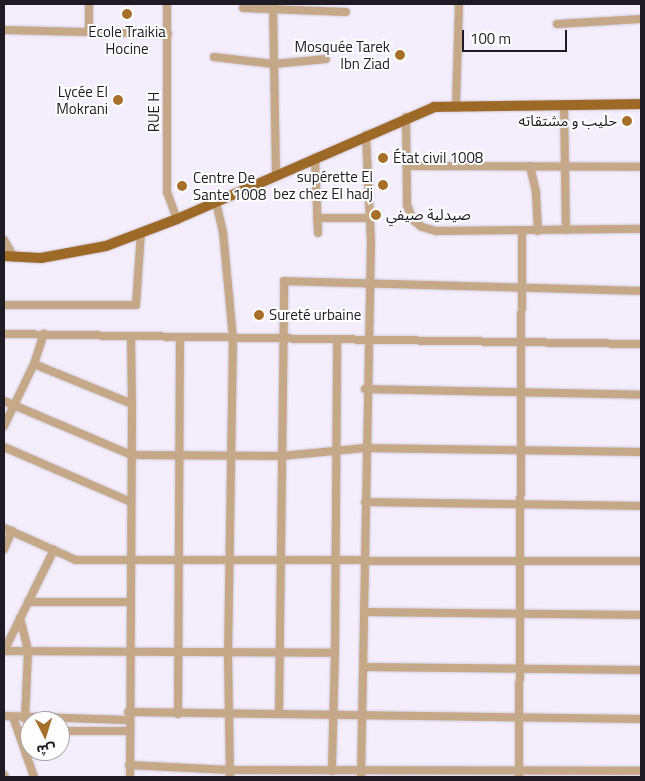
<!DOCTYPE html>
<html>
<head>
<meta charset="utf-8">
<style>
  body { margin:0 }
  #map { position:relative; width:645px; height:781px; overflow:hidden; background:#f4edfc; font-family:"Titillium Web","Noto Sans Arabic",sans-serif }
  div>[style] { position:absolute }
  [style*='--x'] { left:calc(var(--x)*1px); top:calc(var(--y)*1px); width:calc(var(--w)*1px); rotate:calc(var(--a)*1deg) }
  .roads { filter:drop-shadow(0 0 1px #d2cbd9) drop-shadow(0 0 1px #d2cbd9) }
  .minor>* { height:8px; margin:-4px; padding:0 4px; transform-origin:4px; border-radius:4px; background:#c5a888 }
  .major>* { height:10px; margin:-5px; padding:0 5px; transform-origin:5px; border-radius:5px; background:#9d6927 }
  .dots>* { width:14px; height:14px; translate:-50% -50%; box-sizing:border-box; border:2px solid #fefefe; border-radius:50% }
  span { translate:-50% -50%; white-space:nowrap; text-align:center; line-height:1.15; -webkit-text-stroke:4px #fefefe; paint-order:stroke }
  .poi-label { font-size:15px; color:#1f1b24 }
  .right { translate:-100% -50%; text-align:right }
  .left { translate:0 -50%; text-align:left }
  .street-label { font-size:15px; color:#1f1b24 }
  .frame { position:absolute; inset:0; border:5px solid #1f1b24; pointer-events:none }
  .north { position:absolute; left:20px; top:711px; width:50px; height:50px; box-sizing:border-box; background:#fefefe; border:1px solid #a5a3a7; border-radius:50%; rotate:175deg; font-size:14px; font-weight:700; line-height:20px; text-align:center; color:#1f1b24 }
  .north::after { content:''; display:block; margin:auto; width:18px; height:22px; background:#a6702b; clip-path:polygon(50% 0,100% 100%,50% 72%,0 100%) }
  .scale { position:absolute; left:462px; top:30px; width:105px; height:22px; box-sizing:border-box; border:2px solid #1f1b24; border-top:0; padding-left:6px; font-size:15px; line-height:18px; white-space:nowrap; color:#1f1b24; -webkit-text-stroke:4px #fefefe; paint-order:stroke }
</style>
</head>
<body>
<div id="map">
  <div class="roads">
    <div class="minor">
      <div style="--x:167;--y:4;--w:188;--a:90"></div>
      <div style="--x:167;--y:192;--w:29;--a:70"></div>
      <div style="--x:273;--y:4;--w:171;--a:89"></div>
      <div style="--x:243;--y:8;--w:103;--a:2.2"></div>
      <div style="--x:557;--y:24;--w:84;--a:-3.4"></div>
      <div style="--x:4;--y:30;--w:164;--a:1.4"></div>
      <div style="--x:89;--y:31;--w:27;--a:-90"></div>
      <div style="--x:214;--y:57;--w:60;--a:6.7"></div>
      <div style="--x:274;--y:64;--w:52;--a:-5.5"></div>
      <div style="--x:456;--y:105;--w:101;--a:-88.3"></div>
      <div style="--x:564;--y:105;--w:125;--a:89.1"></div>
      <div style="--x:406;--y:117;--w:88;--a:89.3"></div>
      <div style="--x:407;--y:205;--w:16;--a:68"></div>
      <div style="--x:413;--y:220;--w:11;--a:38"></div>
      <div style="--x:422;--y:227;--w:15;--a:16"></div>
      <div style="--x:436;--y:231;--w:205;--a:-0.6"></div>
      <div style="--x:315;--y:158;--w:75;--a:87.7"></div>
      <div style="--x:407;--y:166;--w:234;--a:0.2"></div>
      <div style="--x:530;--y:166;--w:28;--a:77"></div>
      <div style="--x:536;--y:193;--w:38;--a:87"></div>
      <div style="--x:216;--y:202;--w:31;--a:77"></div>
      <div style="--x:223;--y:232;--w:106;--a:84.6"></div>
      <div style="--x:233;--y:338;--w:314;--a:90.9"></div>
      <div style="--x:228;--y:652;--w:125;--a:89.1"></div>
      <div style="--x:317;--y:218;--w:53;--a:0"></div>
      <div style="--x:4;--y:240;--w:20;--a:60"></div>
      <div style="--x:4;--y:305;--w:132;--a:0"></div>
      <div style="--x:136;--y:305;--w:73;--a:-86.1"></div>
      <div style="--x:4;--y:334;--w:637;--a:0.9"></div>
      <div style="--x:131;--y:336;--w:68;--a:89.2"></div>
      <div style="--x:34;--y:364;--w:106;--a:22.2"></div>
      <div style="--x:132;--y:404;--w:373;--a:90.3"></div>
      <div style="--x:365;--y:389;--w:276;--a:1.2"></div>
      <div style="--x:4;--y:401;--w:138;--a:23"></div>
      <div style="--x:131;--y:455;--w:151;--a:0.4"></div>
      <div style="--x:282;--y:456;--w:83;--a:-5.5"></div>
      <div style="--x:365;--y:448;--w:276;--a:0.8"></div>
      <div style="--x:4;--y:426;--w:69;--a:-64.2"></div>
      <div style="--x:34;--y:364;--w:32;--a:-72"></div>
      <div style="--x:4;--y:447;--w:138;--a:23.4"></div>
      <div style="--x:365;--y:502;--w:276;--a:0.8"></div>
      <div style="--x:4;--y:528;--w:79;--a:24"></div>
      <div style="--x:76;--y:560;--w:565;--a:0.1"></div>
      <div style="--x:4;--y:549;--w:20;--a:-66"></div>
      <div style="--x:28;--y:602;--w:102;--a:0"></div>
      <div style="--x:364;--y:612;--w:277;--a:0.6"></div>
      <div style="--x:20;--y:618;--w:34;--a:76"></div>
      <div style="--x:28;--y:651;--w:68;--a:92.5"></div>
      <div style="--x:4;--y:651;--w:331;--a:0.3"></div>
      <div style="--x:335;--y:653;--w:118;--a:91.5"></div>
      <div style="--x:4;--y:651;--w:113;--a:-63.7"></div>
      <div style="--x:335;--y:653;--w:314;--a:-89.6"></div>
      <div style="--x:364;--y:667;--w:277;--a:0.6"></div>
      <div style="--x:128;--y:712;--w:513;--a:0.78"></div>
      <div style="--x:178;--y:714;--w:377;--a:-89.7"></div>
      <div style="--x:279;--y:714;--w:433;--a:-89.3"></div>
      <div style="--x:284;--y:281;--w:357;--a:1.6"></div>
      <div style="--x:4;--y:716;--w:124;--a:1.8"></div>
      <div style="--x:13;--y:717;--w:64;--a:70.7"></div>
      <div style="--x:18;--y:731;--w:12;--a:0"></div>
      <div style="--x:60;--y:731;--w:68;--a:0"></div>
      <div style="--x:129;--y:765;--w:101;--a:2.8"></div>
      <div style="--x:230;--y:770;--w:411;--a:0.1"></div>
      <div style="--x:4;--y:775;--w:2;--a:63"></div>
      <div style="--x:361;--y:777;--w:535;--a:-88.93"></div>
      <div style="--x:371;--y:242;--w:107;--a:-92.7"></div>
      <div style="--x:519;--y:777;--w:546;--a:-89.69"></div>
    </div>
    <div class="major">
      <div style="--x:4;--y:256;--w:37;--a:3"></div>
      <div style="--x:41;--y:258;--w:66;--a:-10.5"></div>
      <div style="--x:106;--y:246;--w:76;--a:-20.8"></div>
      <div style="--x:177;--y:219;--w:280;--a:-23.5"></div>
      <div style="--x:434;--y:107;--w:207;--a:-0.8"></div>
    </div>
  </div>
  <div class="dots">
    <div style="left:127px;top:14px;background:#a6702b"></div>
    <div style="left:400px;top:55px;background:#a6702b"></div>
    <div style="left:118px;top:100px;background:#a6702b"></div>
    <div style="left:627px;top:121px;background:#a6702b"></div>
    <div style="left:383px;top:158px;background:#a6702b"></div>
    <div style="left:383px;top:185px;background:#a6702b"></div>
    <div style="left:182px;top:186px;background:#a6702b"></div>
    <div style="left:376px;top:215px;background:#a6702b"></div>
    <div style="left:259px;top:315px;background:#a6702b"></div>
  </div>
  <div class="poi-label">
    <span style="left:127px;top:40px">Ecole Traikia<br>Hocine</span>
    <span class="right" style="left:390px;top:55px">Mosquée Tarek<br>Ibn Ziad</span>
    <span class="right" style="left:108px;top:100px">Lycée El<br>Mokrani</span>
    <span class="right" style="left:617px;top:121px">حليب و مشتقاته</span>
    <span class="left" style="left:393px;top:158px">État civil 1008</span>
    <span class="right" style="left:373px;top:185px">supérette El<br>bez chez El hadj</span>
    <span class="left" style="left:193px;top:186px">Centre De<br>Sante 1008</span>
    <span class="left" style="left:386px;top:215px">صيدلية صيفي</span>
    <span class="left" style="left:269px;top:315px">Sureté urbaine</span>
  </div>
  <div class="street-label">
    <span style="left:154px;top:112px;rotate:-90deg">RUE H</span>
  </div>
  <div class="frame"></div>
  <div class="north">ش</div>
  <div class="scale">100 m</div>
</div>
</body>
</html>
